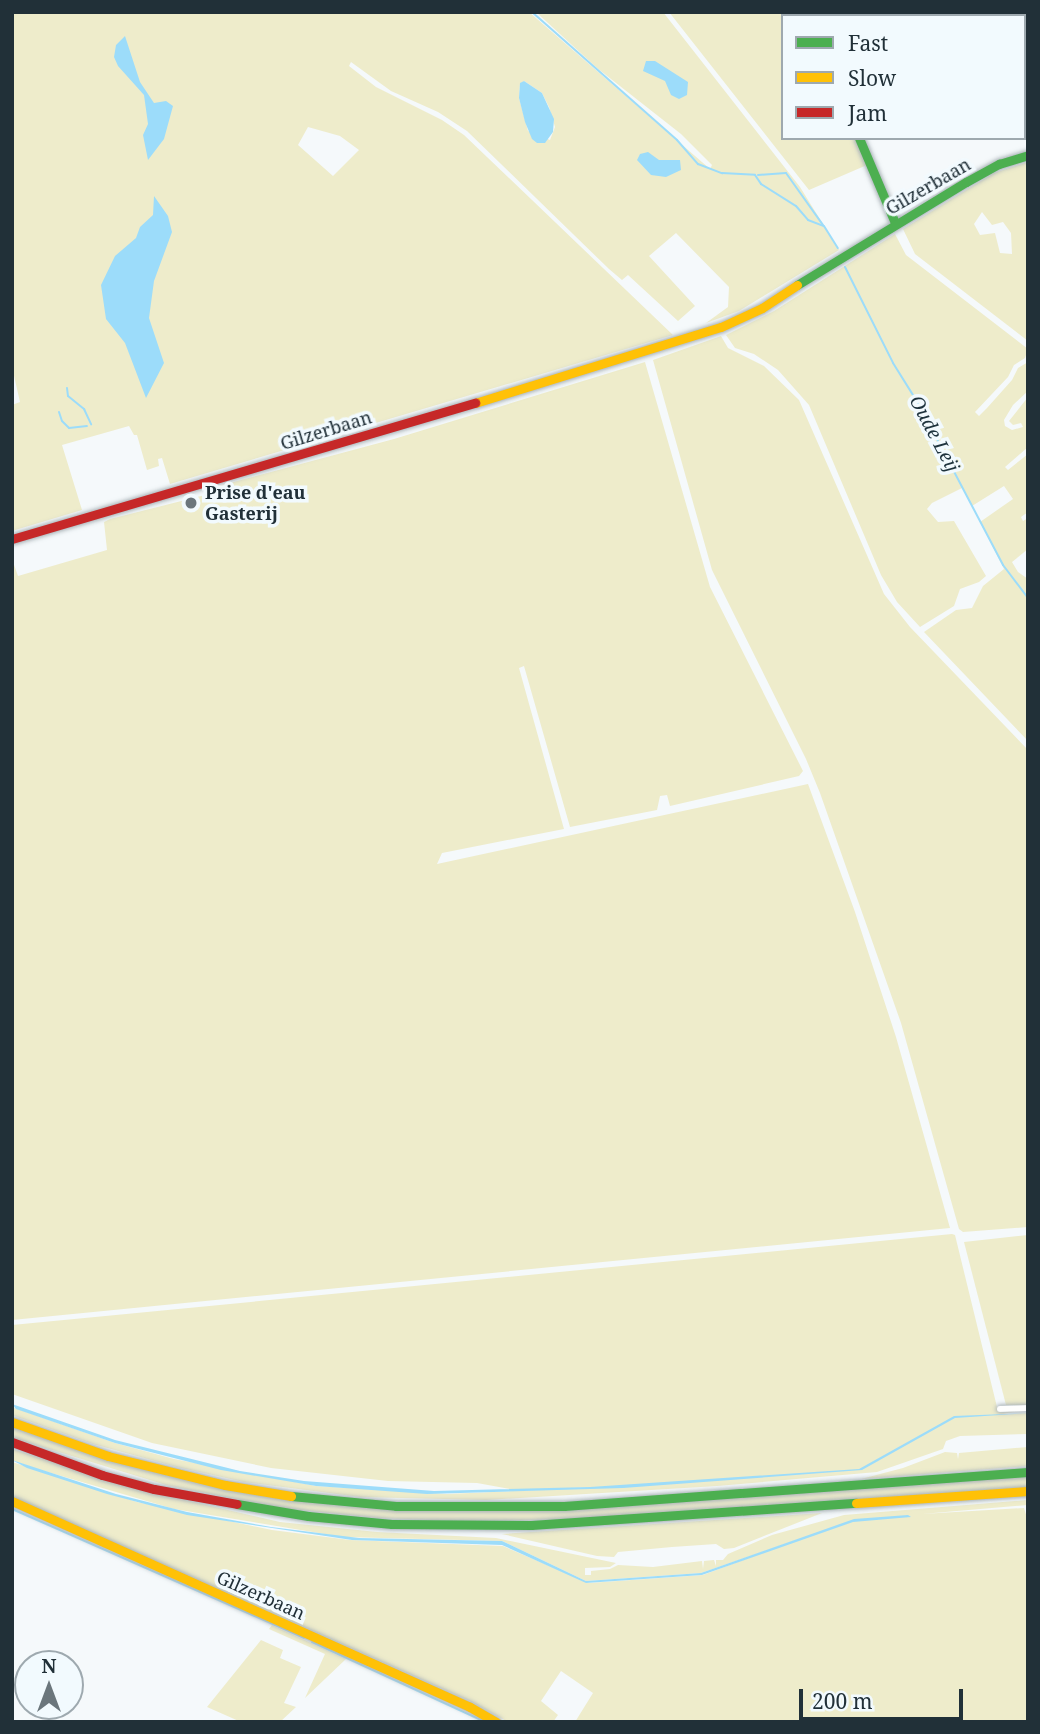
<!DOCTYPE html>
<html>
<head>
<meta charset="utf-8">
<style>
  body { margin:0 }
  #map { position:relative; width:1040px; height:1734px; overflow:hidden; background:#f5f9fb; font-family:"Noto Serif",serif }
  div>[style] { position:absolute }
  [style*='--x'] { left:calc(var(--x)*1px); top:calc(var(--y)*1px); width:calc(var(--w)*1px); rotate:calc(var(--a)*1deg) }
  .green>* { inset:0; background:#eeeccb }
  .water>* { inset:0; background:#9cdcfa }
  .stream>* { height:2px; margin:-1px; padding:0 1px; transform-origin:1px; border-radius:1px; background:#9cdcfa }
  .roads { filter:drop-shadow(0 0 2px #abb4b8) drop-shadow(0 0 2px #abb4b8) }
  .street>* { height:6px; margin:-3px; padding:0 3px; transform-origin:3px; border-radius:3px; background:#fefefe }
  .fast>* { height:9px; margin:-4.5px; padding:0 4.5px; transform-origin:4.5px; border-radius:4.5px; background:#4caf50 }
  .slow>* { height:9px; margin:-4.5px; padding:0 4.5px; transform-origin:4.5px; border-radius:4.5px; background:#ffc107 }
  .jam>* { height:9px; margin:-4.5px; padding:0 4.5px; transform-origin:4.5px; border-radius:4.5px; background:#c62828 }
  .dots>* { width:19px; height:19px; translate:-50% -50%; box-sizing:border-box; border:4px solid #f2fafe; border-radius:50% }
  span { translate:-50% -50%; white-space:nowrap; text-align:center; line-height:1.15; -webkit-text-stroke:7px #f2fafe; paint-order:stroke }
  .street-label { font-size:18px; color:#213038 }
  .poi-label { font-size:18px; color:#213038; font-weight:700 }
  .left { translate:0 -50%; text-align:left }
  .water-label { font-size:19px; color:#1e333d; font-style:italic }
  .frame { position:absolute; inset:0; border:14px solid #213038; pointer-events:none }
  .legend { position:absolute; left:781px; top:14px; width:245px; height:126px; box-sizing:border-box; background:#f2fafe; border:2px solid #9ea9af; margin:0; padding:9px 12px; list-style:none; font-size:21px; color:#213038 }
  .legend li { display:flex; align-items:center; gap:14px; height:35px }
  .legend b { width:35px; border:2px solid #9ea9af }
  .north { position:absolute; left:14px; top:1650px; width:70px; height:70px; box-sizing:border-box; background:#f2fafe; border:2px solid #9ea9af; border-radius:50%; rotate:0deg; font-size:19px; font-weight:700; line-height:28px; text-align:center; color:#213038 }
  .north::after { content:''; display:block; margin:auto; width:24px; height:32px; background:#6b767c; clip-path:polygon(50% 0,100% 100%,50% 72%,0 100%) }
  .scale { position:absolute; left:799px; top:1689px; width:164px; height:32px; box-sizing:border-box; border:4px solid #213038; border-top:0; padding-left:9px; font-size:21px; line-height:24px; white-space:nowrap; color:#213038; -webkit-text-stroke:5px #f2fafe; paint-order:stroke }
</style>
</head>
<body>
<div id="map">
  <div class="green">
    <div style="clip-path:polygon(evenodd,12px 12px,529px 12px,710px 169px,712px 165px,681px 134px,597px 68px,536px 12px,663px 12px,800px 187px,839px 250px,739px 311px,706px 323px,728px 307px,729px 287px,676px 233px,649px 256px,695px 306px,678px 321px,628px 275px,622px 280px,609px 269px,467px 131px,438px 112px,391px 91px,351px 62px,349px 66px,376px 87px,442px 120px,464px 135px,673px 335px,170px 484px,162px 458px,158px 459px,159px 466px,147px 470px,137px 435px,134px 435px,129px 426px,62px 445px,82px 510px,12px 531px,12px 405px,20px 402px,12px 367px,12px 12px,524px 81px,542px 93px,549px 107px,555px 127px,550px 140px,528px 131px,519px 98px,520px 84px,524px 81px,12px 12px,308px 127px,340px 136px,359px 150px,333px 176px,298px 145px,308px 127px)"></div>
    <div style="clip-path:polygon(669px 12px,802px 12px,804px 16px,783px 16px,783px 138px,856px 138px,867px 165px,809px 190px)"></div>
    <div style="clip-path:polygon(811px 12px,1028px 12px,1028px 51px,1024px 50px,1024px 16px,812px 16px)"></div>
    <div style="clip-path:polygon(evenodd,1028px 162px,1028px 341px,915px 254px,903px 229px,994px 173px,1028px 162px,982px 212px,992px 225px,1003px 222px,1011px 233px,1012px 254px,1000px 253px,995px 233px,980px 235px,974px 224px,982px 212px)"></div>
    <div style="clip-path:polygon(895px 234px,906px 255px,1028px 349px,1025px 358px,1014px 365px,1008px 377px,975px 412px,979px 416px,987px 408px,1012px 380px,1018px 368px,1028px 362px,1028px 391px,1013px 405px,1004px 420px,1005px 426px,1012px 430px,1023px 427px,1021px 423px,1013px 425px,1009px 421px,1028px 397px,1028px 447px,1005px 467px,1008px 470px,1028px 454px,1028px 512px,1021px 517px,1023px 521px,1028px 518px,1028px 549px,1012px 562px,1018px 572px,1028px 579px,1028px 741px,924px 632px,956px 610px,972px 608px,983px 586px,1004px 569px,980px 522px,1013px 499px,1004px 486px,972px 506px,962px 488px,932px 503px,927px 509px,938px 522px,954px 521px,986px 576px,979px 582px,960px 589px,954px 606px,920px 627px,897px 602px,881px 575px,809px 405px,778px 370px,754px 354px,735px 348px,726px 335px,774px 311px)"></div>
    <div style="clip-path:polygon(721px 336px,728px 348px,764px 366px,799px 400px,884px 594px,910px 627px,1028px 750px,1028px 1227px,963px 1232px,959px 1229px,901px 1023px,820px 793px,806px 759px,712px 570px,653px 360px)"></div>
    <div style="clip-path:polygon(645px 362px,710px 587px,803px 771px,799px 776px,670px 806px,667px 795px,660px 796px,657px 810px,570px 827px,524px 666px,519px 668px,564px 829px,442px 853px,437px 864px,808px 784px,855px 912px,896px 1037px,950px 1228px,12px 1320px,12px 559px,18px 576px,107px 550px,104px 522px,110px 519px,221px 491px,211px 488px,394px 439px)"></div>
    <div style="clip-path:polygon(952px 1234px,955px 1235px,997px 1407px,1028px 1409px,998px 1415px,1028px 1413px,1028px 1434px,960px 1436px,946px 1441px,943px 1449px,877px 1472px,717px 1486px,486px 1500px,360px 1497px,244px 1482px,177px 1467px,93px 1444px,12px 1415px,12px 1407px,115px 1443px,174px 1459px,316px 1486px,447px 1494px,656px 1485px,515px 1490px,477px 1483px,388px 1481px,271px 1468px,152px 1443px,12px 1394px,12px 1325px)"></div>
    <div style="clip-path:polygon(1028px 1235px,1028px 1405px,1006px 1405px,964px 1242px)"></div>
    <div style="clip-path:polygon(12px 1427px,95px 1456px,203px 1485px,300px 1501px,398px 1510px,582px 1509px,1028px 1477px,1028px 1487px,578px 1519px,459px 1521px,378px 1518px,281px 1508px,166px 1485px,20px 1440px,12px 1437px)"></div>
    <div style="clip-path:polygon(1028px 1447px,1028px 1466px,861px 1479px,903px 1468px,945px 1452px,957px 1453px,958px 1459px,959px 1453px)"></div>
    <div style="clip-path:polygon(12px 1449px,137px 1489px,280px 1522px,377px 1532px,496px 1538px,616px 1563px,610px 1567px,585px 1568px,585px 1575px,591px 1575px,591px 1571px,610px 1569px,618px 1565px,653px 1567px,702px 1561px,703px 1569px,704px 1561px,714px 1560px,716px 1566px,716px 1560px,723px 1560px,728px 1554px,772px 1535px,844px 1515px,1028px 1500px,1028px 1505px,922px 1514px,1024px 1508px,1028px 1521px,1028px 1722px,575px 1722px,593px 1693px,561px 1671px,541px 1701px,558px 1715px,553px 1722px,508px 1722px,470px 1701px,12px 1497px,12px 1462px,137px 1502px,272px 1530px,350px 1540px,503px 1546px,589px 1583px,703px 1575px,805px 1537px,701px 1573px,586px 1581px,502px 1541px,343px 1537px,174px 1509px,34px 1468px,12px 1460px)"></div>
    <div style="clip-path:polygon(822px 1513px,734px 1548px,724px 1549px,716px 1544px,672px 1547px,618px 1552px,614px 1557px,597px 1556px,502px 1534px)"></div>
    <div style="clip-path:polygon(272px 1625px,276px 1627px,346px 1659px,305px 1698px,325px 1654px,269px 1629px)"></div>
    <div style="clip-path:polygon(261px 1640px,283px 1650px,280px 1658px,301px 1667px,284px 1703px,296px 1707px,280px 1722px,241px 1722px,207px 1707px)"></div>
  </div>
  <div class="water">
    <div style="clip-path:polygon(125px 36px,140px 82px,154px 103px,166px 101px,173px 106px,164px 139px,148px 160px,143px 135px,148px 124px,144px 95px,118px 66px,114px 57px,116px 45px)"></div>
    <div style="clip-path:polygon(646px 61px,655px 61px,688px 82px,687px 95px,679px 99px,671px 95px,665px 81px,643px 71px)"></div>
    <div style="clip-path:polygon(524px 81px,542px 93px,554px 119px,553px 132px,545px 143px,537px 143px,532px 139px,525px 122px,519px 98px,520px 83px)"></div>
    <div style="clip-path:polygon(648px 152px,659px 160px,680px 160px,681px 170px,666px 177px,651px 175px,637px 160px,640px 154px)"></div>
    <div style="clip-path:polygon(154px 196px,168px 216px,172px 232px,154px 281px,149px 318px,164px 363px,146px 398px,125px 343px,106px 319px,101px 285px,115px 256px,136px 238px,140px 227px,153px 215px)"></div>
    <div style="clip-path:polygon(12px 1404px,115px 1440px,240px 1471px,304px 1481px,434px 1491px,590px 1487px,859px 1469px,954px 1416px,1028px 1413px,955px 1418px,862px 1470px,623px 1488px,427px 1494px,316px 1486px,221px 1470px,115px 1443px,16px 1409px)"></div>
    <div style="clip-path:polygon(12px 1460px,116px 1494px,187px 1512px,271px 1527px,359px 1538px,502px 1541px,586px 1581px,701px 1573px,854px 1519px,908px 1515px,911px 1517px,853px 1522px,702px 1575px,586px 1583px,502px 1545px,352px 1540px,187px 1515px,107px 1494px,27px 1468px)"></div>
  </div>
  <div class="stream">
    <div style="--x:532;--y:12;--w:193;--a:41.4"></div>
    <div style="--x:677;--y:140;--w:32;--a:49"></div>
    <div style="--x:698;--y:164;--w:26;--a:21"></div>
    <div style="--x:722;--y:173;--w:33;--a:3"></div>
    <div style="--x:755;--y:175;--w:11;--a:56"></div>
    <div style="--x:761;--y:184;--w:41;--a:32.2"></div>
    <div style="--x:796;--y:206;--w:18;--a:49"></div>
    <div style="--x:808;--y:220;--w:17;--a:21"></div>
    <div style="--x:824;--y:226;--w:26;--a:58"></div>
    <div style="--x:758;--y:175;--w:28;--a:-4"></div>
    <div style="--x:786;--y:173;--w:64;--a:54.6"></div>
    <div style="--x:845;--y:267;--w:107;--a:63.4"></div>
    <div style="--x:893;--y:363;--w:47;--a:58"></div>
    <div style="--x:918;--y:403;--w:183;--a:62.3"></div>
    <div style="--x:1003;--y:565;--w:41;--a:52.9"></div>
    <div style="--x:67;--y:388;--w:8;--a:83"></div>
    <div style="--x:68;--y:396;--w:21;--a:39"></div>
    <div style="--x:84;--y:409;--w:17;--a:65"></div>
    <div style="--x:59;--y:412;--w:9;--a:72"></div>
    <div style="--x:62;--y:421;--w:10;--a:45"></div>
    <div style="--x:69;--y:428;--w:18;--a:-6"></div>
    <div style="--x:12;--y:1509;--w:319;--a:23.8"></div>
    <div style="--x:312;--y:1642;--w:191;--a:24.8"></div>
  </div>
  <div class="roads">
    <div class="street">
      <div style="--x:1000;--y:1409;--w:28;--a:-2"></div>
    </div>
    <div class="fast">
      <div style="--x:859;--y:138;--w:92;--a:67"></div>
      <div style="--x:797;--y:285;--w:198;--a:-31.4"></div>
      <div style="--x:966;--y:182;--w:38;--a:-29"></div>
      <div style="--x:999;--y:164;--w:30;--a:-17"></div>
      <div style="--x:291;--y:1496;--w:105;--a:5.4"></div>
      <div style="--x:396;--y:1506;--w:168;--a:0"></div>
      <div style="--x:564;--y:1506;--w:465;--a:-4.2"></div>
      <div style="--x:237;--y:1504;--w:72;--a:9.6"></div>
      <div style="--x:308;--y:1516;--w:84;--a:5.4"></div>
      <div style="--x:392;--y:1524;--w:139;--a:0.4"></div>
      <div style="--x:531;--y:1525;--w:326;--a:-3.9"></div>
    </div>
    <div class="slow">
      <div style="--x:805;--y:12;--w:4;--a:76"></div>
      <div style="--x:475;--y:403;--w:257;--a:-17.2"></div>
      <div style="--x:721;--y:327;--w:45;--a:-24.9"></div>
      <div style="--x:762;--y:308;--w:42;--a:-33.3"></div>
      <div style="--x:12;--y:1422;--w:102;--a:19.5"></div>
      <div style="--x:108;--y:1456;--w:121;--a:13.9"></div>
      <div style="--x:225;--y:1485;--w:67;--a:9.5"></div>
      <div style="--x:12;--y:1501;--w:502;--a:24.22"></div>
      <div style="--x:470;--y:1707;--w:30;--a:30"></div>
      <div style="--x:856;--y:1503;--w:172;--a:-4"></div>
    </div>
    <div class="jam">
      <div style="--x:12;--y:539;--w:483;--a:-16.4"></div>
      <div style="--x:12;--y:1442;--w:96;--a:20.1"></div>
      <div style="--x:102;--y:1475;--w:54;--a:15.1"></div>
      <div style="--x:154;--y:1489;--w:84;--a:10.2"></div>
    </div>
  </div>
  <div class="dots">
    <div style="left:191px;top:503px;background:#6b767c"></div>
  </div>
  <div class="street-label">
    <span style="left:928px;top:186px;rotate:-30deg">Gilzerbaan</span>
    <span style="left:326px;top:430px;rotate:-17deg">Gilzerbaan</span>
    <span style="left:261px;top:1595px;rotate:24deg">Gilzerbaan</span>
  </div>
  <div class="poi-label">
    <span class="left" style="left:205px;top:503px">Prise d'eau<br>Gasterij</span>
  </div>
  <div class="water-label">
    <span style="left:934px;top:434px;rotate:62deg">Oude Leij</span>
  </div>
  <div class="frame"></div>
  <ul class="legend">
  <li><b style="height:9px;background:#4caf50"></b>Fast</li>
  <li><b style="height:9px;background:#ffc107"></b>Slow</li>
  <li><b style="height:9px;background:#c62828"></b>Jam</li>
  </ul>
  <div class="north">N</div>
  <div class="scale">200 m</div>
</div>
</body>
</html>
